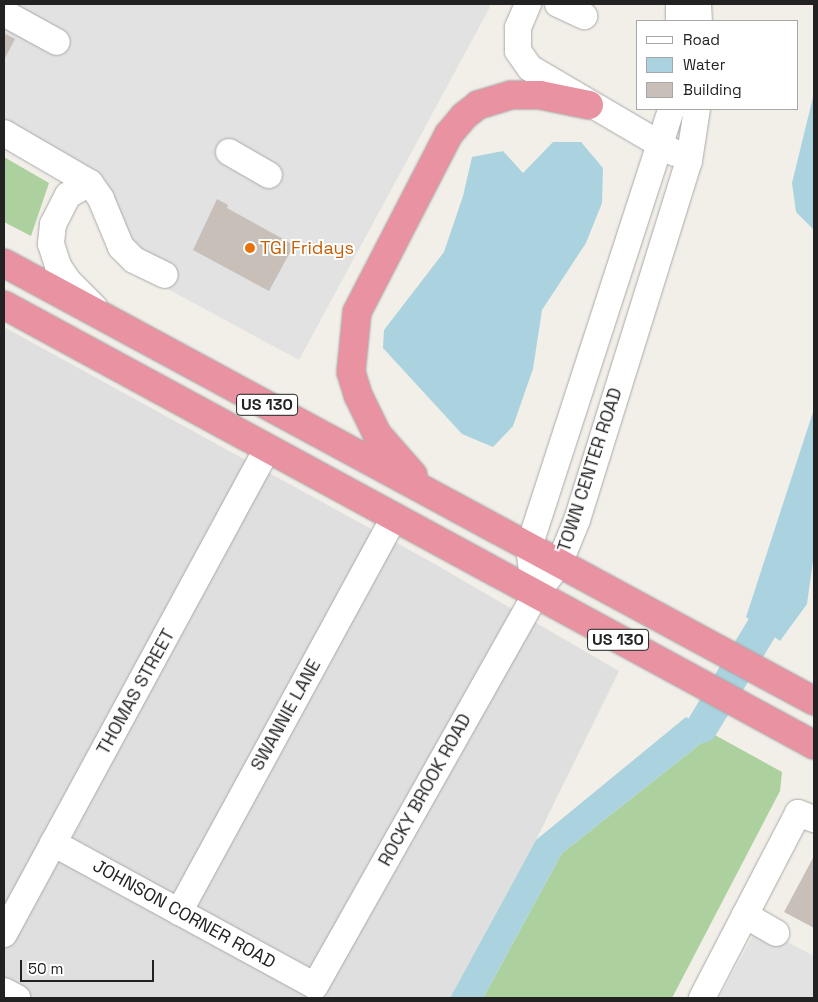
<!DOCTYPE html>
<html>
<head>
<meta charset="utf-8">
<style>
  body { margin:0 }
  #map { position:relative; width:818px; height:1002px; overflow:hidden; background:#f2efe9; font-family:"Space Grotesk",sans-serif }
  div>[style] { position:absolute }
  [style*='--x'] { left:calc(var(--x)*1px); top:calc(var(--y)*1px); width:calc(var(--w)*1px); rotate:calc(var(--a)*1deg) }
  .residential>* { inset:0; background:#e0dfdf }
  .forest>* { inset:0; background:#add19e }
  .parking>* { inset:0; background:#e2e2e2 }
  .water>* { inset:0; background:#aad3df }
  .river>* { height:32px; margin:-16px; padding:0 16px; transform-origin:16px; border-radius:16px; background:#aad3df }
  .building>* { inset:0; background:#c7bfb8 }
  .roads { filter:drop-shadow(0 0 1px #a9a9a9) drop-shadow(0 0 1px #a9a9a9) }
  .minor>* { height:26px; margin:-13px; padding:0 13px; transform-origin:13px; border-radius:13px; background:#fff }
  .highway>* { height:28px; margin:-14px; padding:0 14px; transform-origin:14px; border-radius:14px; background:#e892a2 }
  .dots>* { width:14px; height:14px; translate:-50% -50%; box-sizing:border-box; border:2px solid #fff; border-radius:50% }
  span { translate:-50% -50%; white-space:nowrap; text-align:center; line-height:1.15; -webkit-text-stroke:4px #fff; paint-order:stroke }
  .shield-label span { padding:1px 4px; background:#fff; border:1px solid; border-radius:4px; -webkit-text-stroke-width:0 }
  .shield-label { font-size:16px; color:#222; font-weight:700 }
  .food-label { font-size:18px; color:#c56008 }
  .left { translate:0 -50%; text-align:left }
  .street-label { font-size:18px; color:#222 }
  .frame { position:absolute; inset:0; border:5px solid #222; pointer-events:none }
  .legend { position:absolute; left:636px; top:20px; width:162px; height:90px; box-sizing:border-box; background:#fff; border:1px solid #a7a7a7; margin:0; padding:6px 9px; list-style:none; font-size:15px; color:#222 }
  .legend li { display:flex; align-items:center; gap:10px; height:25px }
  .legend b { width:25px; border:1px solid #a7a7a7 }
  .scale { position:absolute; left:20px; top:960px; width:134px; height:22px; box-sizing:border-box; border:2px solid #222; border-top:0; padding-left:6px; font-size:15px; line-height:18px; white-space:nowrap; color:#222; -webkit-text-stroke:4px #fff; paint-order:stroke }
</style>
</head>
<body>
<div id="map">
  <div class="residential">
    <div style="clip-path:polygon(4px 327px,433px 563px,619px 671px,536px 840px,450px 998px,4px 998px)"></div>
  </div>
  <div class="forest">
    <div style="clip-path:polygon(4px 157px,49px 183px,31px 236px,4px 222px)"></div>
    <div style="clip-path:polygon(713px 734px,782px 772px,780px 791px,672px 998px,483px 998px,562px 853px)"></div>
  </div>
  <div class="parking">
    <div style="clip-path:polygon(4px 4px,490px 4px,490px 7px,299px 360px,129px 268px,106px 246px,89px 199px,4px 145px)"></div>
    <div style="clip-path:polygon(758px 926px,814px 956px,814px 998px,719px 998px)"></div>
  </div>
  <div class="water">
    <div style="clip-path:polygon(814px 93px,814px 230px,796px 212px,792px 183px)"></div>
    <div style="clip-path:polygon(553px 142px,581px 142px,603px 168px,602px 203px,586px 243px,542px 310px,533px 369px,513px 426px,493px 447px,462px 434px,383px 348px,384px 330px,444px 252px,463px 196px,472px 157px,503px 151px,523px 173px)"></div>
    <div style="clip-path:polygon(814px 409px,814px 554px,807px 604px,780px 641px,746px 617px)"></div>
    <div style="clip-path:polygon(686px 717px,713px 734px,562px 853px,483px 998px,450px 998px,536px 840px)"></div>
  </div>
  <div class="river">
    <div style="--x:702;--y:727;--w:116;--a:-58.8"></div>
  </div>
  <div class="building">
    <div style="clip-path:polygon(4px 33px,15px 39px,4px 60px)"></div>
    <div style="clip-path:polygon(217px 199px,228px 205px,227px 208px,294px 245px,269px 291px,193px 250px)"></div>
    <div style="clip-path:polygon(814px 856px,814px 928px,784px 912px)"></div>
  </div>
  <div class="roads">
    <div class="minor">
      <div style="--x:528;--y:4;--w:26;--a:113"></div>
      <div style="--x:518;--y:28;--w:23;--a:90"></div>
      <div style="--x:518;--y:51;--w:21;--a:55"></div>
      <div style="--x:530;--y:68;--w:168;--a:30.4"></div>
      <div style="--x:558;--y:4;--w:29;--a:25"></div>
      <div style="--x:679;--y:4;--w:17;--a:90"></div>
      <div style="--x:698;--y:4;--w:17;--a:87"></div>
      <div style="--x:4;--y:13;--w:60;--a:28.7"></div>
      <div style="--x:4;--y:133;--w:99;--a:30.2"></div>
      <div style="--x:90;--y:183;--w:19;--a:55"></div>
      <div style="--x:101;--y:199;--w:52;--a:67.4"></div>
      <div style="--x:121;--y:247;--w:18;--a:45"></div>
      <div style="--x:134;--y:260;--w:34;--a:26"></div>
      <div style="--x:229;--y:152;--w:46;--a:29.9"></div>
      <div style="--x:90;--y:183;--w:25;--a:151"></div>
      <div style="--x:68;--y:195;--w:33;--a:117"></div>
      <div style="--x:53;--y:224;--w:20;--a:96"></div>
      <div style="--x:51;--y:244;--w:23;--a:72"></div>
      <div style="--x:58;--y:266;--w:18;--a:56"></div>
      <div style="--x:68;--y:281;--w:37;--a:45"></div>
      <div style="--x:535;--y:595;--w:48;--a:-97.1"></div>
      <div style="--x:529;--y:547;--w:460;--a:-72"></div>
      <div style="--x:53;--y:843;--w:298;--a:28.6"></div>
      <div style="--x:315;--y:986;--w:449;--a:-60.6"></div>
      <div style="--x:535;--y:595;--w:39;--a:-52"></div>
      <div style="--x:559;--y:564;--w:48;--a:-67.8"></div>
      <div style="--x:577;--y:520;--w:376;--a:-72.7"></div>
      <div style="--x:689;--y:161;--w:53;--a:-81.3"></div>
      <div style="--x:179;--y:912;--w:449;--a:-61.4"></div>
      <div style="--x:745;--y:915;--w:115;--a:-62.5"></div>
      <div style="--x:798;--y:813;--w:17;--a:21"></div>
      <div style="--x:4;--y:934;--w:552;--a:-61.53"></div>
      <div style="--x:4;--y:991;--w:15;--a:28"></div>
      <div style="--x:702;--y:998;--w:93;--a:-62.6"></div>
      <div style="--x:745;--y:915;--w:36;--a:30"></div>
    </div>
    <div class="highway">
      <div style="--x:4;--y:263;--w:921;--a:28.4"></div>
      <div style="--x:4;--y:305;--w:922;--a:28.51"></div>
      <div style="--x:413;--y:475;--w:55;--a:-131.3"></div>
      <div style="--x:377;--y:434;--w:43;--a:-116"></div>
      <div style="--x:358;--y:395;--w:24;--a:-107"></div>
      <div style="--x:351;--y:372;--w:60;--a:-84.3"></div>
      <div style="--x:357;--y:312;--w:200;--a:-62.7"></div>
      <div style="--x:449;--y:134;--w:23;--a:-50"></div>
      <div style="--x:464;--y:116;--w:18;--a:-38"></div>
      <div style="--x:478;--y:105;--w:34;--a:-17"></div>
      <div style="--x:511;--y:95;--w:29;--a:0"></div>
      <div style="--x:540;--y:95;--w:50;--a:11.5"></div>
    </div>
  </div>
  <div class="dots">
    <div style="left:250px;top:248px;background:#e8710a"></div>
  </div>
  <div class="shield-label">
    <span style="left:267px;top:405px">US 130</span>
    <span style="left:618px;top:640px">US 130</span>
  </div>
  <div class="food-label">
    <span class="left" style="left:260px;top:248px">TGI Fridays</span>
  </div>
  <div class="street-label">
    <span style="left:590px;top:470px;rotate:-72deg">TOWN CENTER ROAD</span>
    <span style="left:136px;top:692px;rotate:-61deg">THOMAS STREET</span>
    <span style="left:286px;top:715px;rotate:-61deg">SWANNIE LANE</span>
    <span style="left:425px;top:790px;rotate:-61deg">ROCKY BROOK ROAD</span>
    <span style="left:184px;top:914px;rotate:29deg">JOHNSON CORNER ROAD</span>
  </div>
  <div class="frame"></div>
  <ul class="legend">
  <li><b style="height:6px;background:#fff"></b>Road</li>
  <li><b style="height:14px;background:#aad3df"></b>Water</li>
  <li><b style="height:14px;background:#c7bfb8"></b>Building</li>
  </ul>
  <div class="scale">50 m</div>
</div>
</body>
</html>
